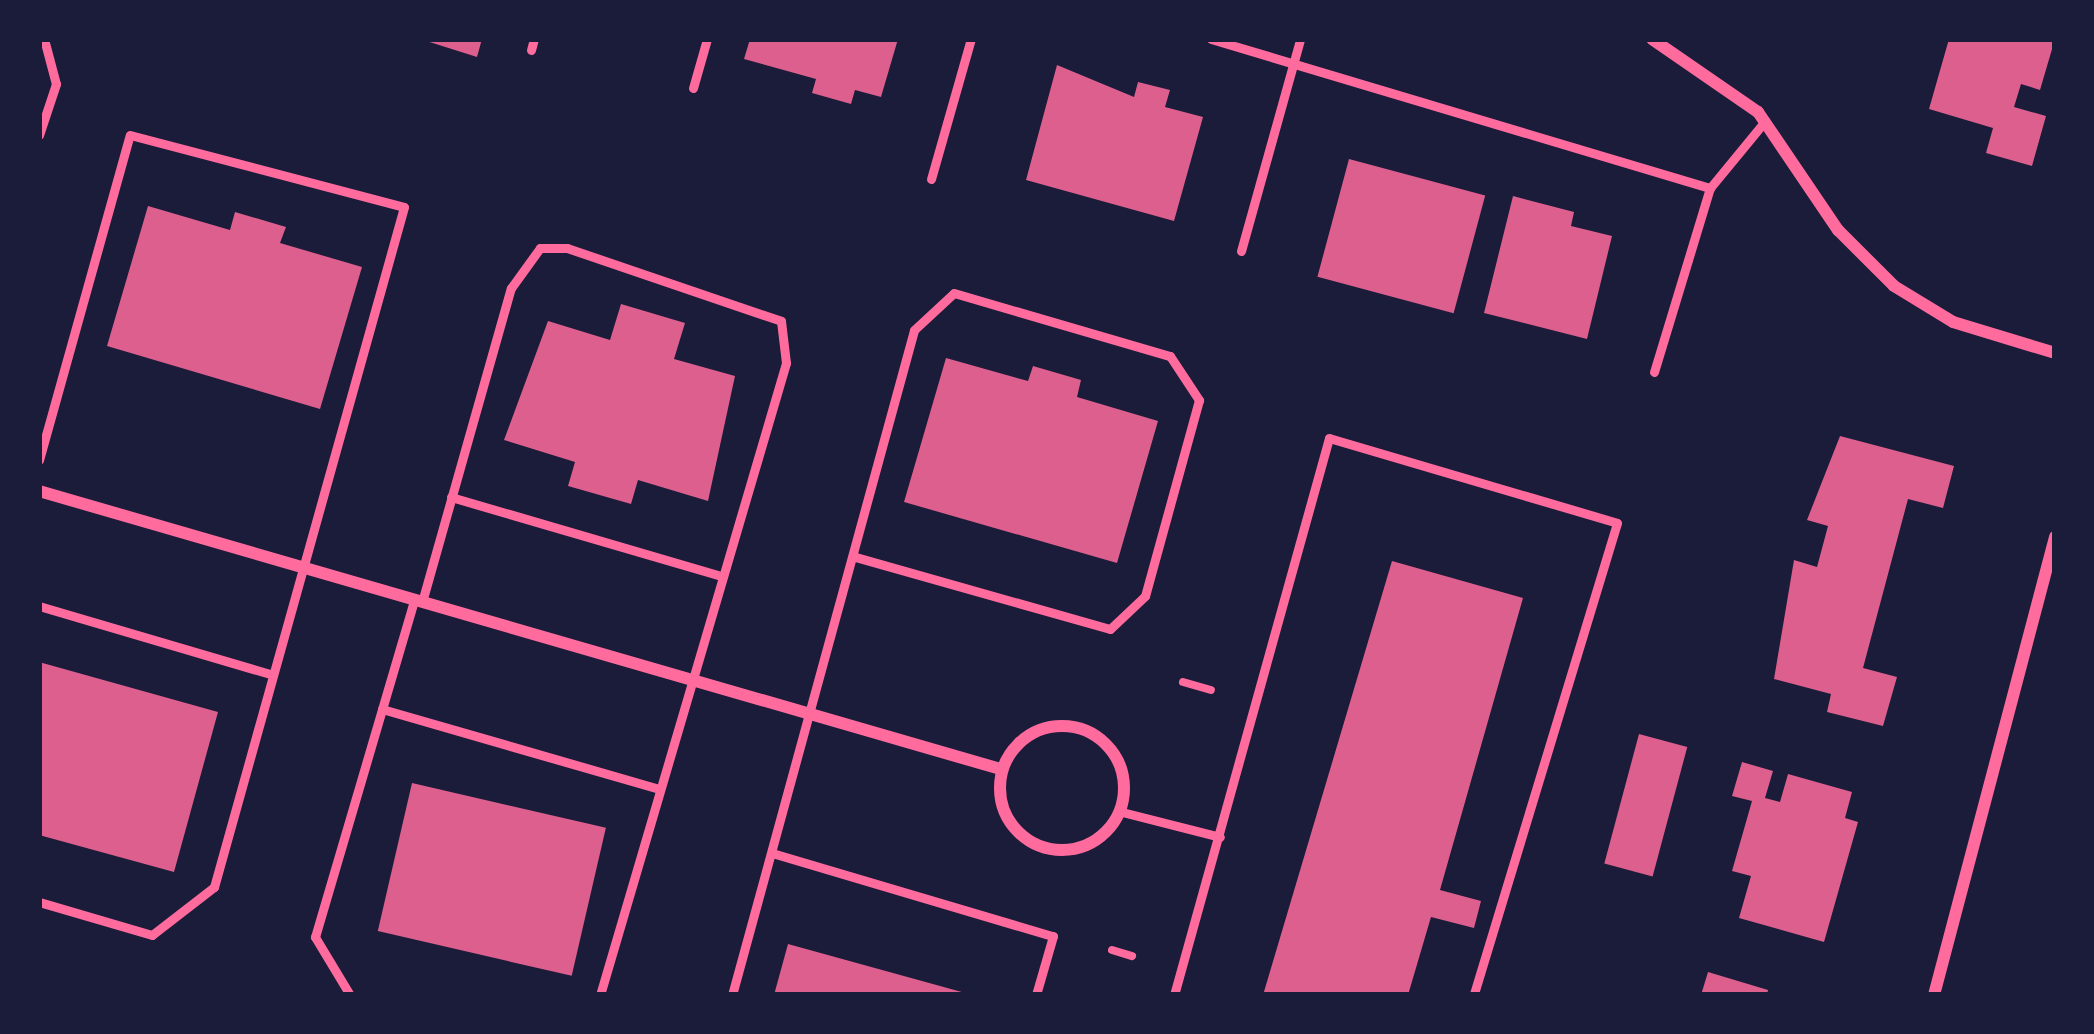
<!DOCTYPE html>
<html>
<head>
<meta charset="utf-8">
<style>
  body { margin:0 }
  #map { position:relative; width:2094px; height:1034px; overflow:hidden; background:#1b1b3a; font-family:Overpass,sans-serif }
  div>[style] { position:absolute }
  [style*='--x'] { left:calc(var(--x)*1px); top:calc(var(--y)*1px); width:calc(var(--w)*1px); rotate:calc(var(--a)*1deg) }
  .building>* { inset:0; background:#dd5f8e; transform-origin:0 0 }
  .path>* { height:8px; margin:-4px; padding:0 4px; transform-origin:4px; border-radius:4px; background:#ff6b9d }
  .service>* { height:9px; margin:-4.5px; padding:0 4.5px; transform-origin:4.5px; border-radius:4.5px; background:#ff6b9d }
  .minor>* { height:12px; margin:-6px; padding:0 6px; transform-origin:6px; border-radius:6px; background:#ff6b9d }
  .minor>.ring { margin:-6px; padding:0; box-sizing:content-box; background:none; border:12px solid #ff6b9d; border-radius:50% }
  span { translate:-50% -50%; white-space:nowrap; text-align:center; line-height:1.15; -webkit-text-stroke:9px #1b1b3a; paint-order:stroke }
  .frame { position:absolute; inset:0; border:42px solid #1b1b3a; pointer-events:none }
</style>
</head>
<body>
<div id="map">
  <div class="building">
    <div style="clip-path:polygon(420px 39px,482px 39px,477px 57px)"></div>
    <div style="clip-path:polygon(750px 39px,898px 39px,881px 97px,855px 90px,851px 104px,812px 93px,816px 79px,744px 59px)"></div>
    <div style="clip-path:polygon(1949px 39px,2055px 39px,2040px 90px,2021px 84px,2014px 107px,2046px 116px,2032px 166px,1986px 153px,1993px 128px,1929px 109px)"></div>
    <div style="clip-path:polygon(1057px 65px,1134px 97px,1138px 82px,1170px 90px,1165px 107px,1203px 117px,1174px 221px,1026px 180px)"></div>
    <div style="left:1349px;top:159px;width:141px;height:122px;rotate:15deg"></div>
    <div style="clip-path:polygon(1513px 196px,1574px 212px,1571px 226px,1612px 236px,1587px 339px,1484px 313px)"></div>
    <div style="clip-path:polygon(148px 206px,230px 230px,235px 212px,286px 227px,280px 243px,362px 267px,320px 409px,107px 346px)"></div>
    <div style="clip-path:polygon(621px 304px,685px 323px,674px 359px,735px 376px,708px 501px,638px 480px,631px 504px,568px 486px,575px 462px,504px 440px,548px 321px,610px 340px)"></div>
    <div style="clip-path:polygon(946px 358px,1028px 381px,1033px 366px,1081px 380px,1077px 397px,1158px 421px,1117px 563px,904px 502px)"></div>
    <div style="clip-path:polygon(1840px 436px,1954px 466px,1943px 508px,1908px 499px,1863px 668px,1897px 677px,1883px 726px,1827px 712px,1831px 694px,1774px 679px,1794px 560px,1817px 567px,1828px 526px,1807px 520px)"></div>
    <div style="clip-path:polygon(1392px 561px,1523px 598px,1440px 890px,1481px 901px,1474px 928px,1431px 917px,1408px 995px,1263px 995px)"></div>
    <div style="clip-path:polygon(39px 662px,218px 712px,174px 872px,39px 835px)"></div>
    <div style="left:1639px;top:734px;width:50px;height:134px;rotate:15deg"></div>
    <div style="clip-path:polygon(1742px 762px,1773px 771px,1765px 798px,1780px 802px,1788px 774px,1852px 792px,1845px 818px,1858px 822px,1824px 942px,1739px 918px,1751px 876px,1732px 871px,1752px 801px,1732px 796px)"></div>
    <div style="left:412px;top:783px;width:199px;height:152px;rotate:13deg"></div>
    <div style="clip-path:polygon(788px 944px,969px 994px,968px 995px,774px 995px)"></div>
    <div style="clip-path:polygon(1708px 972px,1768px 990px,1767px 995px,1701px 995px)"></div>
  </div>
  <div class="path">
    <div style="--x:1183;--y:682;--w:29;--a:16"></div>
    <div style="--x:1112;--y:950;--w:21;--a:17"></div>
  </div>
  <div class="service">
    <div style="--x:1211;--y:39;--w:521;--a:16.63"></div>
    <div style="--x:531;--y:50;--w:11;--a:-75"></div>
    <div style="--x:693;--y:88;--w:51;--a:-74.1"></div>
    <div style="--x:39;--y:135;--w:54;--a:-71.6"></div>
    <div style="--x:56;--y:84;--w:47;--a:-104.9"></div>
    <div style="--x:931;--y:179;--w:146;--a:-74.1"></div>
    <div style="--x:1241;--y:251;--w:220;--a:-74.4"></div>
    <div style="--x:1654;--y:372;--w:192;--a:-73.1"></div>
    <div style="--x:1710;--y:188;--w:87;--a:-50.6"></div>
    <div style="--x:39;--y:460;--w:337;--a:-74.4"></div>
    <div style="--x:130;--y:135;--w:283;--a:14.7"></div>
    <div style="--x:404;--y:207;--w:706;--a:105.61"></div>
    <div style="--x:214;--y:887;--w:78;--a:142.3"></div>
    <div style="--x:152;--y:935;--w:118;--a:-163.7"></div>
    <div style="--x:451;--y:497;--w:278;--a:16.3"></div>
    <div style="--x:422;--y:602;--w:326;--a:-74.2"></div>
    <div style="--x:511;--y:288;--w:49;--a:-54.1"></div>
    <div style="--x:540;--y:248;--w:27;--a:0"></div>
    <div style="--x:567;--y:248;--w:226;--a:18.8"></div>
    <div style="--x:781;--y:321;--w:42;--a:83.2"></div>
    <div style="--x:786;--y:363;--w:659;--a:106.4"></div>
    <div style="--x:39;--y:606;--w:241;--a:16.4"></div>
    <div style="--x:382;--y:709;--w:285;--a:16.1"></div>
    <div style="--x:1122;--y:812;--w:101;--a:14.3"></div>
    <div style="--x:772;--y:853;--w:293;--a:16.5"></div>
    <div style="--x:1053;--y:936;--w:61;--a:106.1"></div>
    <div style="--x:350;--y:995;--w:68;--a:-121.1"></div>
    <div style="--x:315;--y:937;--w:351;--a:-73.6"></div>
    <div style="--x:732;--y:995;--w:689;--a:-74.69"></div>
    <div style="--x:914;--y:330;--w:54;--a:-42.8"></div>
    <div style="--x:954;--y:293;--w:225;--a:16.3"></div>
    <div style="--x:1170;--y:356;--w:53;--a:56.6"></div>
    <div style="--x:1199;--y:400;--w:203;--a:105.4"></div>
    <div style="--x:1145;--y:596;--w:48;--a:136.7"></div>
    <div style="--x:1110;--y:629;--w:265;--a:-164.2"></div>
    <div style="--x:1174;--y:995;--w:578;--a:-74.45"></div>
    <div style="--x:1329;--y:438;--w:300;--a:16.4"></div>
    <div style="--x:1617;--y:523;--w:493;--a:106.9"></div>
  </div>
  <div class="minor">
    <div style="--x:1652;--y:39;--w:129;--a:34.6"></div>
    <div style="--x:1758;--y:112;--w:143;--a:55.9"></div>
    <div style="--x:1838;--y:230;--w:79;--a:45"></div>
    <div style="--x:1894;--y:286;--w:69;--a:31.4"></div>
    <div style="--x:1953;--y:322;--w:107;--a:16.9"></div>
    <div style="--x:39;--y:491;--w:1000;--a:16.13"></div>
    <div class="ring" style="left:1000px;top:726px;width:112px;height:112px"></div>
    <div style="--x:1934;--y:995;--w:474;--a:-75.2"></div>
  </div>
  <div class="frame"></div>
</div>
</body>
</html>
